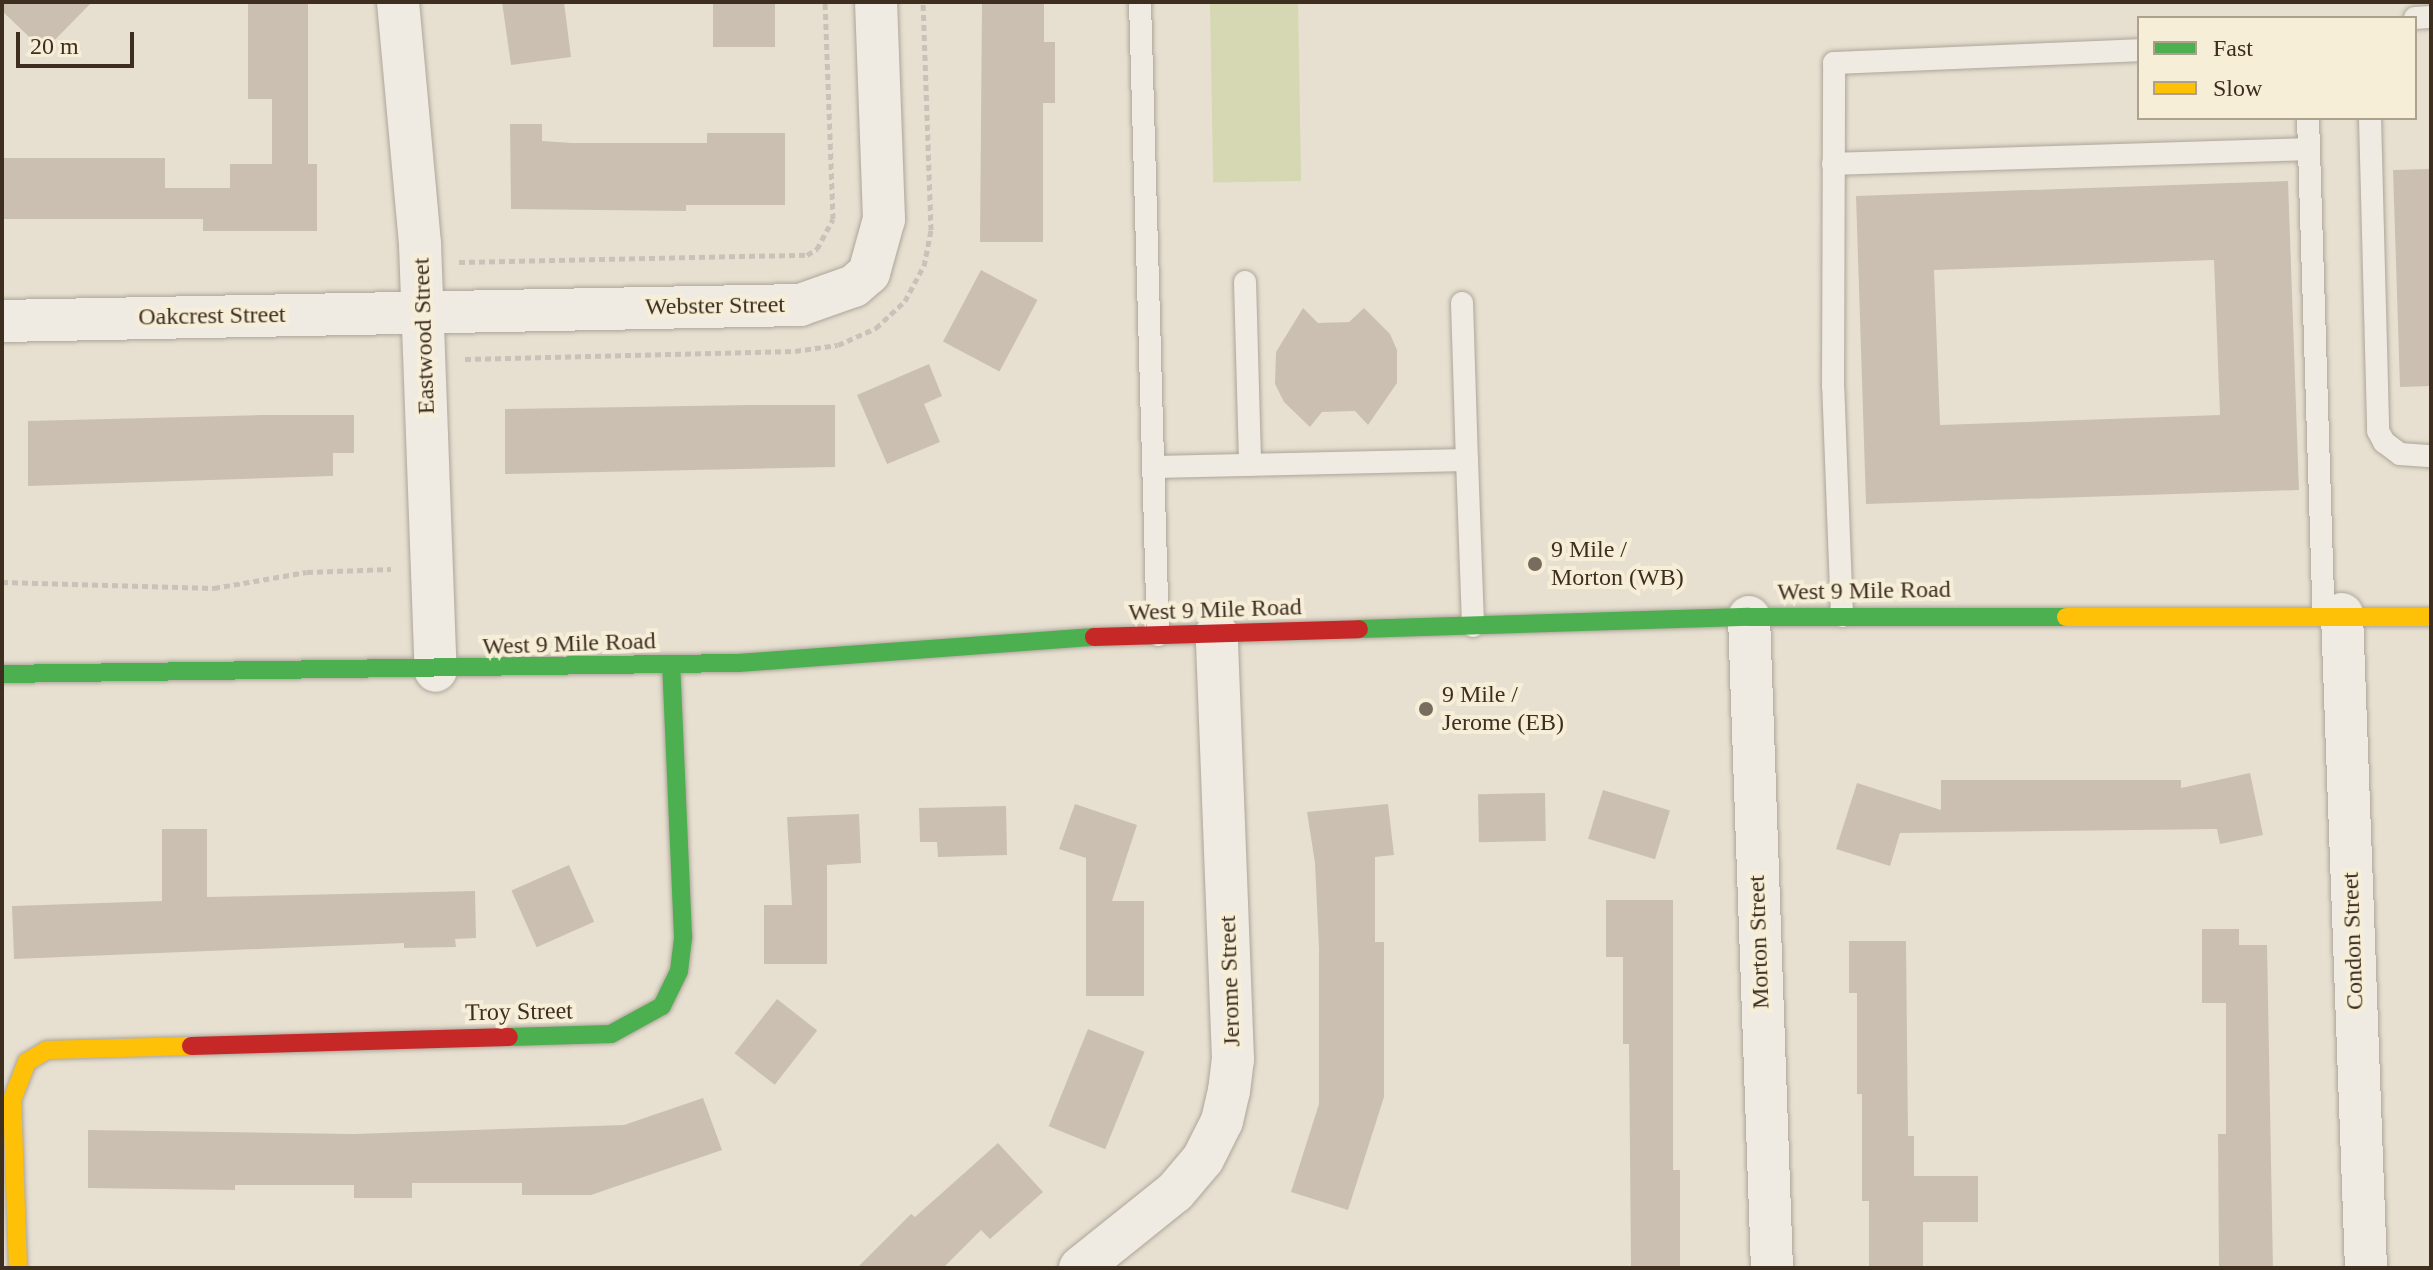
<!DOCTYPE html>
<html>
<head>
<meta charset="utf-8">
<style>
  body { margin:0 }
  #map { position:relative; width:2433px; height:1270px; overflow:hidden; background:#e7e0d1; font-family:"Times New Roman",serif }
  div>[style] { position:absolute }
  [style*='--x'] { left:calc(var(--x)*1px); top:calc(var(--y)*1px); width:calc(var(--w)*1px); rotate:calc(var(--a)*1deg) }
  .green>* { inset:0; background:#d6d7b3; transform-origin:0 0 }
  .building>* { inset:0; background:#cbbfb2; transform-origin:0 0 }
  .path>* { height:5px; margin-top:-2.5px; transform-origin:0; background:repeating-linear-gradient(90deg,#c8c2b9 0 6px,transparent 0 10px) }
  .roads { filter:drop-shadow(0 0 2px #ada599) drop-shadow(0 0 2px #ada599) }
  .lane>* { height:22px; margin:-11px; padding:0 11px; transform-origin:11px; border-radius:11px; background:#efebe3 }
  .street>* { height:42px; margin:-21px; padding:0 21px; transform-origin:21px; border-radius:21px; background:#efebe3 }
  .fast>* { height:18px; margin:-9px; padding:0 9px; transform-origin:9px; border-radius:9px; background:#4caf50 }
  .slow>* { height:18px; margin:-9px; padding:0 9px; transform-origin:9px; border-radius:9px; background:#ffc107 }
  .jam>* { height:18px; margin:-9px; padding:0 9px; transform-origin:9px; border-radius:9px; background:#c62828 }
  .dots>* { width:22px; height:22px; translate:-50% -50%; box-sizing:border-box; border:4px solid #f7eed8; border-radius:50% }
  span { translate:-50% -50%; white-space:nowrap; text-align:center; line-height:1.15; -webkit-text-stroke:8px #f7eed8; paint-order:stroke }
  .street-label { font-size:24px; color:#3d2e20 }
  .poi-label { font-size:24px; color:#3d2e20 }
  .left { translate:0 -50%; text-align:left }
  .frame { position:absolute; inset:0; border:4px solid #3d2e20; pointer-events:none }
  .legend { position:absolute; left:2137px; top:16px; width:280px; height:104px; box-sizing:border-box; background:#f7eed8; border:2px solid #ada18e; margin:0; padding:10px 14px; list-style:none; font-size:24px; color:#3d2e20 }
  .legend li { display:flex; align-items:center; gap:16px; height:40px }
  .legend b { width:40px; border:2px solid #ada18e }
  .scale { position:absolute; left:16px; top:32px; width:118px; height:36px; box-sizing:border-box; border:4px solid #3d2e20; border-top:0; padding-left:10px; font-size:24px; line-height:28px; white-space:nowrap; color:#3d2e20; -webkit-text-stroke:6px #f7eed8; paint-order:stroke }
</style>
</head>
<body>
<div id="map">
  <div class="green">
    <div style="left:1298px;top:2px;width:179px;height:88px;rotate:89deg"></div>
  </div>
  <div class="building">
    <div style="clip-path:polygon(2px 2px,92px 2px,44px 51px,2px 11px)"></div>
    <div style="clip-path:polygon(248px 2px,308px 2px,308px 164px,317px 164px,317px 231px,203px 231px,203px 219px,2px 219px,2px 158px,165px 158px,165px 188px,230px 188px,230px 164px,272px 164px,272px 99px,248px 99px)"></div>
    <div style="clip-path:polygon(502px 2px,564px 2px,571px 57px,511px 65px)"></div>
    <div style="left:713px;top:2px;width:62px;height:45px"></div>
    <div style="clip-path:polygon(982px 2px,1044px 2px,1044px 42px,1055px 42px,1055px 103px,1043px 103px,1043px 242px,980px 242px)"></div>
    <div style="clip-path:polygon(510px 124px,542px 124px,542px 141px,572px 143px,707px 143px,707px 133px,785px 133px,785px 205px,686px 205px,686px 211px,511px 209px)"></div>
    <div style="clip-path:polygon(2431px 169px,2431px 386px,2400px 387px,2393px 170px)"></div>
    <div style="clip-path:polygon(evenodd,2288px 181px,2299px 490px,1866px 504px,1856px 196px,2288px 181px,2214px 260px,2220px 415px,1940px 425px,1934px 270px,2214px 260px)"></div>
    <div style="left:981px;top:270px;width:64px;height:81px;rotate:28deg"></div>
    <div style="clip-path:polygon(1303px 308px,1318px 323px,1349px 322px,1364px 308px,1390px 334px,1397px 350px,1397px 383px,1368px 425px,1355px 411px,1322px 412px,1310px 427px,1284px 402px,1275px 384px,1276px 352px)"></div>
    <div style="clip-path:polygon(929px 364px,942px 396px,924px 404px,940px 442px,887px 464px,857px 395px)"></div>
    <div style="clip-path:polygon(749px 405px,835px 405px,835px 467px,505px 474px,505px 409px)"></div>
    <div style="clip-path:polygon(261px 415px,354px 415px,354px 453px,333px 453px,333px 476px,28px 486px,28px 421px)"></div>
    <div style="clip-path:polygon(2250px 773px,2263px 835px,2220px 844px,2217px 829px,1900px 833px,1890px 866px,1836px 849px,1857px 783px,1941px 810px,1941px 780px,2181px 780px,2181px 788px)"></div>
    <div style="left:1603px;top:790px;width:70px;height:51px;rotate:17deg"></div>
    <div style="left:1545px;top:793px;width:48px;height:67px;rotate:89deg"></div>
    <div style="clip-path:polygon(1075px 804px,1137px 825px,1112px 901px,1144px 901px,1144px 996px,1086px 996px,1086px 858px,1059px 849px)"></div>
    <div style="clip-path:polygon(1388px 804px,1394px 855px,1375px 857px,1375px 942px,1384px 942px,1384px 1097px,1348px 1210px,1291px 1192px,1319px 1104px,1319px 949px,1315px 863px,1307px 812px)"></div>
    <div style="clip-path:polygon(1006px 806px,1007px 855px,938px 857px,937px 842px,920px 842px,919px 808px)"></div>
    <div style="clip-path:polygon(859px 814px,861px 863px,827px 865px,827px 964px,764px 964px,764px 905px,792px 905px,787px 817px)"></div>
    <div style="clip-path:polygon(162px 829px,207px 829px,207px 897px,475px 891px,476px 938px,455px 939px,456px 947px,404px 948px,404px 943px,14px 959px,12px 906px,162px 901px)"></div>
    <div style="left:569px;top:865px;width:62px;height:63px;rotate:66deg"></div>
    <div style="clip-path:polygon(1606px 900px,1673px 900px,1673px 1170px,1680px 1170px,1680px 1268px,1631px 1268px,1629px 1044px,1623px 1044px,1623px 957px,1606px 957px)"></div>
    <div style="clip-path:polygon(2202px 929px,2239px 929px,2239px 945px,2267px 945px,2273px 1268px,2219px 1268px,2218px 1134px,2226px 1134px,2226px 1003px,2202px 1003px)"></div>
    <div style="clip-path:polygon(1849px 941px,1906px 941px,1908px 1136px,1914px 1136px,1914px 1176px,1978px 1176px,1978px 1222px,1923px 1222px,1923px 1268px,1869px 1268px,1869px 1201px,1862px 1201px,1862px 1094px,1857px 1094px,1857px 993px,1849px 993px)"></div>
    <div style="left:777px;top:999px;width:51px;height:69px;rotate:38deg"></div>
    <div style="left:1088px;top:1029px;width:61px;height:105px;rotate:22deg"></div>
    <div style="clip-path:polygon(703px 1098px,722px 1150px,591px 1195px,522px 1195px,522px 1183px,412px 1183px,412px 1198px,354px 1198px,354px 1185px,235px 1185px,235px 1190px,88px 1188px,88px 1130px,354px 1134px,624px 1125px)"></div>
    <div style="clip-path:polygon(998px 1143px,1043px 1192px,990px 1239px,981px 1230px,943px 1268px,857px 1268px,911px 1214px,915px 1217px)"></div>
  </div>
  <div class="path">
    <div style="--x:459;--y:262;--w:348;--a:-1.2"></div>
    <div style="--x:807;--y:255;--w:12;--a:-31"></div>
    <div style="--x:817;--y:249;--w:34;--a:-62"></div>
    <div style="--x:833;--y:219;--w:217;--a:-92.1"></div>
    <div style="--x:465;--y:359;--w:330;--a:-1.4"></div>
    <div style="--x:795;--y:351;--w:43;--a:-7.9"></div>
    <div style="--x:838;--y:345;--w:42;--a:-24.1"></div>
    <div style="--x:876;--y:328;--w:40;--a:-43"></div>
    <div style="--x:905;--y:301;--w:40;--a:-62"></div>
    <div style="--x:924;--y:266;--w:37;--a:-79"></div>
    <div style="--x:931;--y:230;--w:228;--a:-92"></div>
    <div style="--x:2;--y:582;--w:212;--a:1.6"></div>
    <div style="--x:214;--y:588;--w:94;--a:-9.8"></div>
    <div style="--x:307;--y:572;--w:84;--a:-2"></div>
  </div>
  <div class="roads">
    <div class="lane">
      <div style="--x:1140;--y:2;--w:633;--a:88.37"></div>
      <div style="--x:2415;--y:18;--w:16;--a:-4"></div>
      <div style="--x:2308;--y:118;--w:496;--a:88.2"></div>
      <div style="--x:2370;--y:118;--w:313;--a:88.5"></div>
      <div style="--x:2378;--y:431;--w:13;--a:61"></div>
      <div style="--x:2384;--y:442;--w:20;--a:37"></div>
      <div style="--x:2400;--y:454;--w:31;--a:4"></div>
      <div style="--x:1833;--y:164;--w:476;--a:-1.8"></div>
      <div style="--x:1245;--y:282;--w:183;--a:88.4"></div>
      <div style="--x:1462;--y:303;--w:157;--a:88.2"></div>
      <div style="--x:1155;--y:467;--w:312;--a:-1.3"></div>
      <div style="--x:1467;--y:460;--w:166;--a:87.9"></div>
      <div style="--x:1842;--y:616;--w:230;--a:-92.2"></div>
      <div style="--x:1833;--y:386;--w:323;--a:-89.8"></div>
      <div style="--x:1834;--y:63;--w:305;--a:-2.4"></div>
    </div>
    <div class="street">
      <div style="--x:398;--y:2;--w:243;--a:84.8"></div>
      <div style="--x:420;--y:244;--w:427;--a:87.9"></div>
      <div style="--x:2;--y:321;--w:798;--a:-1.15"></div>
      <div style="--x:800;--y:305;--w:57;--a:-19.4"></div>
      <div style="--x:854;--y:286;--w:20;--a:-41"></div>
      <div style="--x:869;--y:273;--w:56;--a:-74.5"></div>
      <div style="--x:884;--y:219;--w:217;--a:-92.1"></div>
      <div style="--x:2342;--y:614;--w:654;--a:87.9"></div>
      <div style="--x:1749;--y:617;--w:651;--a:87.98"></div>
      <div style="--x:1080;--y:1268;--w:122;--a:-38.7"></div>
      <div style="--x:1175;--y:1192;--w:43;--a:-49.7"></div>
      <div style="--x:1203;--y:1159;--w:42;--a:-63.4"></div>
      <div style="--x:1222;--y:1121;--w:31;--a:-77"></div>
      <div style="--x:1229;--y:1091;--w:32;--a:-83"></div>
      <div style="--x:1233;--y:1059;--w:426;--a:-92.2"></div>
    </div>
    <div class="fast">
      <div style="--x:1359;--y:629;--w:390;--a:-1.8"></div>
      <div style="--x:1749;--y:617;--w:317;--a:0"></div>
      <div style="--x:2;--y:674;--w:736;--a:-0.86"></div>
      <div style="--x:738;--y:663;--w:357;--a:-4.2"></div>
      <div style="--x:509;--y:1037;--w:102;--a:-1.7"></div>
      <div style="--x:611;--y:1034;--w:58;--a:-28.8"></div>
      <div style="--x:662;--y:1006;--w:39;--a:-64"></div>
      <div style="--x:679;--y:971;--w:35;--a:-83"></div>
      <div style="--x:683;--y:936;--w:271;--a:-92.5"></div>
    </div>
    <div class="slow">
      <div style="--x:2066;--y:617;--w:365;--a:0"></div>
      <div style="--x:18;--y:1268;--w:168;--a:-92"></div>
      <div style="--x:12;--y:1100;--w:41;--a:-68.5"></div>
      <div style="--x:27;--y:1062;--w:23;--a:-31"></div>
      <div style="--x:47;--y:1050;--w:144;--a:-1.6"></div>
    </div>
    <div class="jam">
      <div style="--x:1094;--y:637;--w:265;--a:-1.7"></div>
      <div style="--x:191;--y:1046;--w:318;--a:-1.6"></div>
    </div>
  </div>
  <div class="dots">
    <div style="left:1535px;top:564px;background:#786c5e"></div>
    <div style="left:1426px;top:709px;background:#786c5e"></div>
  </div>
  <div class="street-label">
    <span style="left:715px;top:306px;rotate:-1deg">Webster Street</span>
    <span style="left:212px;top:316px;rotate:-1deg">Oakcrest Street</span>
    <span style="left:424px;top:336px;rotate:-92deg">Eastwood Street</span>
    <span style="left:1864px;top:591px;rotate:-1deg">West 9 Mile Road</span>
    <span style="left:1215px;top:610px;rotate:-2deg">West 9 Mile Road</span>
    <span style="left:569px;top:644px;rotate:-2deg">West 9 Mile Road</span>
    <span style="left:2353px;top:941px;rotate:-92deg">Condon Street</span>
    <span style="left:1759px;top:942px;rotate:-92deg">Morton Street</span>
    <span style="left:1230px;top:981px;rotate:-92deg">Jerome Street</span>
    <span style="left:519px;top:1012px;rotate:-1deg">Troy Street</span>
  </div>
  <div class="poi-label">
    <span class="left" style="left:1551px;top:564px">9 Mile /<br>Morton (WB)</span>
    <span class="left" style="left:1442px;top:709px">9 Mile /<br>Jerome (EB)</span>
  </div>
  <div class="frame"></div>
  <ul class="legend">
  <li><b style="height:10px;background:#4caf50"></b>Fast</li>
  <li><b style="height:10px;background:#ffc107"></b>Slow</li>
  </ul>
  <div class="scale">20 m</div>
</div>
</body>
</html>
